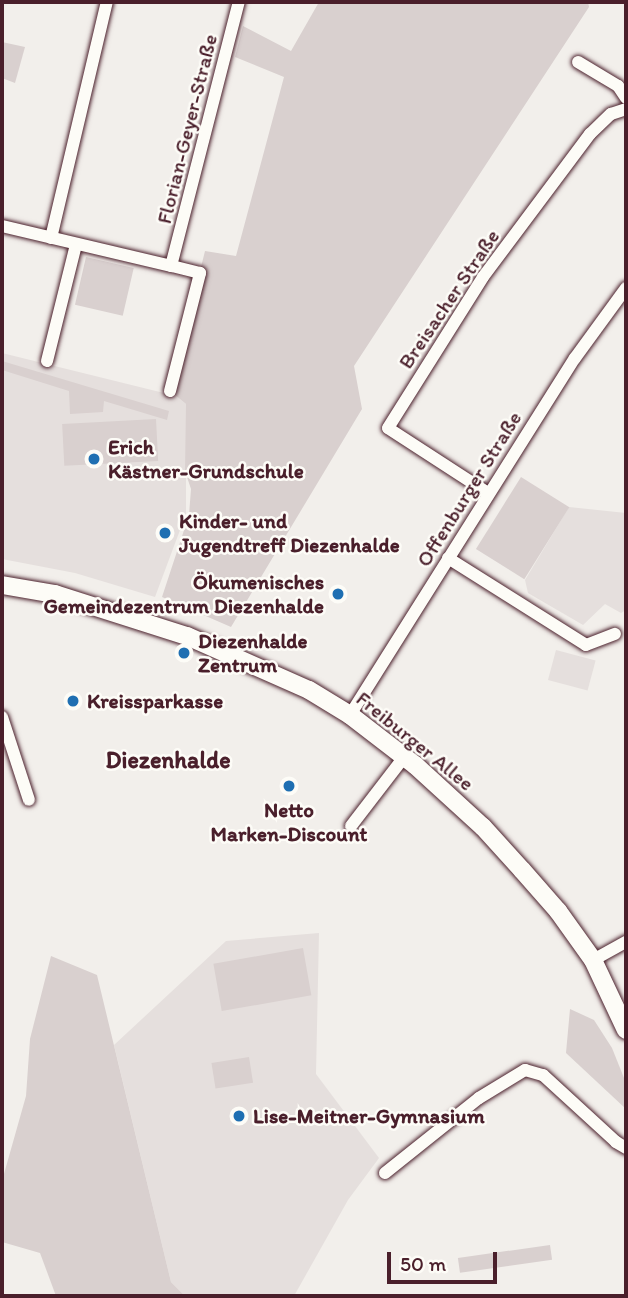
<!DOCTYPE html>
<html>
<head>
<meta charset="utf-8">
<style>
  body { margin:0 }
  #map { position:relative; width:628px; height:1298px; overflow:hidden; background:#f2efeb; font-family:Itim,sans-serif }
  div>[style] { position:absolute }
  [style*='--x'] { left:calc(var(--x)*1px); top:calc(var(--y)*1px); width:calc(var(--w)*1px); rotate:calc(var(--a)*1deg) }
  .built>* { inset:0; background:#e5dfdd; transform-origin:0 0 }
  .green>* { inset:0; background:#d9d0cf; transform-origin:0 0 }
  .roads { filter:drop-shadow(0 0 2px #4a1f2b) drop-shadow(0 0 2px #4a1f2b) }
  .street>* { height:12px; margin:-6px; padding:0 6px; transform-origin:6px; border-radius:6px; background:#fdfcf7 }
  .secondary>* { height:18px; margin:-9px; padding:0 9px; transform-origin:9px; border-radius:9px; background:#fdfcf7 }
  .dots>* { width:19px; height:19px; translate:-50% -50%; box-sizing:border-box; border:4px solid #fdfcf7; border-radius:50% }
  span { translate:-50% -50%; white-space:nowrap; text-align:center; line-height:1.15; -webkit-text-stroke:5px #fdfcf7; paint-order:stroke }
  .street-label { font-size:21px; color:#4a1f2b }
  .poi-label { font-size:21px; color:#4a1f2b; font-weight:700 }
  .left { translate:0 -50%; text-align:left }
  .right { translate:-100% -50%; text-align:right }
  .quarter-label { font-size:24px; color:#4a1f2b; font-weight:700 }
  .frame { position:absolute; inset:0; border:4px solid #4a1f2b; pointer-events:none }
  .scale { position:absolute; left:387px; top:1252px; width:110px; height:32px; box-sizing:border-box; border:4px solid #4a1f2b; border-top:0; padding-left:9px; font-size:21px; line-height:24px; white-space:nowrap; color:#4a1f2b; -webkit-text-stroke:5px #fdfcf7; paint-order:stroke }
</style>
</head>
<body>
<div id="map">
  <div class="built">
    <div style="clip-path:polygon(2px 353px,176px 396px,186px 404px,186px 514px,155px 597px,75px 573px,2px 559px)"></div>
    <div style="clip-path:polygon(569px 507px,626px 513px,626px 610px,621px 613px,605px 604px,583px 625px,528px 593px,525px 580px)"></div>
    <div style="left:556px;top:650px;width:41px;height:31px;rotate:15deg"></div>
    <div style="clip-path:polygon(319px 933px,316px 1074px,379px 1158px,348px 1200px,294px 1296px,185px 1296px,171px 1282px,114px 1045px,226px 941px)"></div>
  </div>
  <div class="green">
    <div style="clip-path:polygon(319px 2px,588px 2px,589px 7px,354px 366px,362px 409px,231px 627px,162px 597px,189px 515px,191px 489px,185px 471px,186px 404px,170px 391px,205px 251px,236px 256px,284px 77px,235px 57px,243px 26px,291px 51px)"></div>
    <div style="clip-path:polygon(2px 42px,25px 47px,15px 83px,2px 78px)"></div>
    <div style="left:86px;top:257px;width:49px;height:49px;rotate:13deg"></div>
    <div style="clip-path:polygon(2px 361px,169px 411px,167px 420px,104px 401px,103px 412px,70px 414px,69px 391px,2px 370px)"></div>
    <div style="left:156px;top:419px;width:42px;height:94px;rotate:87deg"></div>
    <div style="left:521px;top:477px;width:57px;height:85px;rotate:32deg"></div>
    <div style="left:303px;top:948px;width:48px;height:91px;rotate:80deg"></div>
    <div style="clip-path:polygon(51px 956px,97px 975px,171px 1282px,185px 1296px,56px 1296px,40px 1253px,2px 1242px,2px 1181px,26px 1096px,30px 1039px)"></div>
    <div style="clip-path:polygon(570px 1009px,594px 1020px,612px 1048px,626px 1083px,626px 1109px,566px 1053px)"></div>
    <div style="left:249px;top:1057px;width:26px;height:38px;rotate:81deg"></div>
    <div style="left:550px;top:1245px;width:15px;height:93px;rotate:82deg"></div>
  </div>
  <div class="roads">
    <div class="street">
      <div style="--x:578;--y:62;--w:47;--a:31"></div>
      <div style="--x:618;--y:86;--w:14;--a:56"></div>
      <div style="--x:2;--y:226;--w:174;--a:13.3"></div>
      <div style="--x:171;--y:266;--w:273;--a:-75.6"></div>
      <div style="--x:51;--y:238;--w:243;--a:-76.7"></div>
      <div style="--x:47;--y:361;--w:120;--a:-76"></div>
      <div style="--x:170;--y:391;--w:122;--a:-75.7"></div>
      <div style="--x:200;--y:273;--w:30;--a:-166"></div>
      <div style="--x:488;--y:493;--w:119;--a:-147"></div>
      <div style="--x:388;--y:428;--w:178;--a:-57.8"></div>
      <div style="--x:483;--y:277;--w:179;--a:-53.2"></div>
      <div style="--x:590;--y:134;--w:29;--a:-44"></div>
      <div style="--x:611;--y:114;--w:16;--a:-18"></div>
      <div style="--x:448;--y:558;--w:163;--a:32.2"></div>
      <div style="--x:586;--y:645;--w:31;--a:-21"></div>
      <div style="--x:350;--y:715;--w:422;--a:-57.8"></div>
      <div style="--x:575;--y:358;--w:87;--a:-53.9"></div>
      <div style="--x:2;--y:717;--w:87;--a:72"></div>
      <div style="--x:351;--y:826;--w:88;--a:-52.4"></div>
      <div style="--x:593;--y:960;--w:38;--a:-29"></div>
      <div style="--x:385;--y:1173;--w:120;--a:-38.6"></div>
      <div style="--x:479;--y:1098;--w:54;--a:-31.3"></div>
      <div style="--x:525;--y:1070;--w:19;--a:16"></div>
      <div style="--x:543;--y:1075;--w:99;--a:42.5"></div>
      <div style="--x:616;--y:1142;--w:12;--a:31"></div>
    </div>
    <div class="secondary">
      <div style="--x:2;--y:585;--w:54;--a:9.6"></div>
      <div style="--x:55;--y:594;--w:139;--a:17.7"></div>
      <div style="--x:187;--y:636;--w:133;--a:23.9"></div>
      <div style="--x:309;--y:690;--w:48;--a:31.4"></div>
      <div style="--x:350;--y:715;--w:82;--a:37.6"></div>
      <div style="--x:415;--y:765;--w:92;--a:42.4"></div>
      <div style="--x:483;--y:827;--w:58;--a:47.8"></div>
      <div style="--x:522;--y:870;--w:55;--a:48.7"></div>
      <div style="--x:558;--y:911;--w:60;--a:54.5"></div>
      <div style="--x:593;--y:960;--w:77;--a:64.8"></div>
    </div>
  </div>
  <div class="dots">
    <div style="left:94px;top:459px;background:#1f6fb2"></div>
    <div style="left:165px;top:533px;background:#1f6fb2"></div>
    <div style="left:338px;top:594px;background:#1f6fb2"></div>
    <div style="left:184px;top:653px;background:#1f6fb2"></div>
    <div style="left:73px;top:701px;background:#1f6fb2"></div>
    <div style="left:289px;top:786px;background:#1f6fb2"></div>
    <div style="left:239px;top:1116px;background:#1f6fb2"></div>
  </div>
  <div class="street-label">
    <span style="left:187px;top:129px;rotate:-76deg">Florian-Geyer-Straße</span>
    <span style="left:449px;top:299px;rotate:-56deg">Breisacher Straße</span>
    <span style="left:469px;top:489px;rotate:-58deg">Offenburger Straße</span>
    <span style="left:415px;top:741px;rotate:39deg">Freiburger Allee</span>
  </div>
  <div class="poi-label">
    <span class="left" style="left:108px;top:459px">Erich<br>Kästner-Grundschule</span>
    <span class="left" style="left:179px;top:533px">Kinder- und<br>Jugendtreff Diezenhalde</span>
    <span class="right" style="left:324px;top:594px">Ökumenisches<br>Gemeindezentrum Diezenhalde</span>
    <span class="left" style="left:198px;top:653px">Diezenhalde<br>Zentrum</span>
    <span class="left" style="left:87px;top:701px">Kreissparkasse</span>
    <span style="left:289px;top:822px">Netto<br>Marken-Discount</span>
    <span class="left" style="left:253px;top:1116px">Lise-Meitner-Gymnasium</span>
  </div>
  <div class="quarter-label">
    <span style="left:168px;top:760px">Diezenhalde</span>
  </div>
  <div class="frame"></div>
  <div class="scale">50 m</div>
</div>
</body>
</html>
